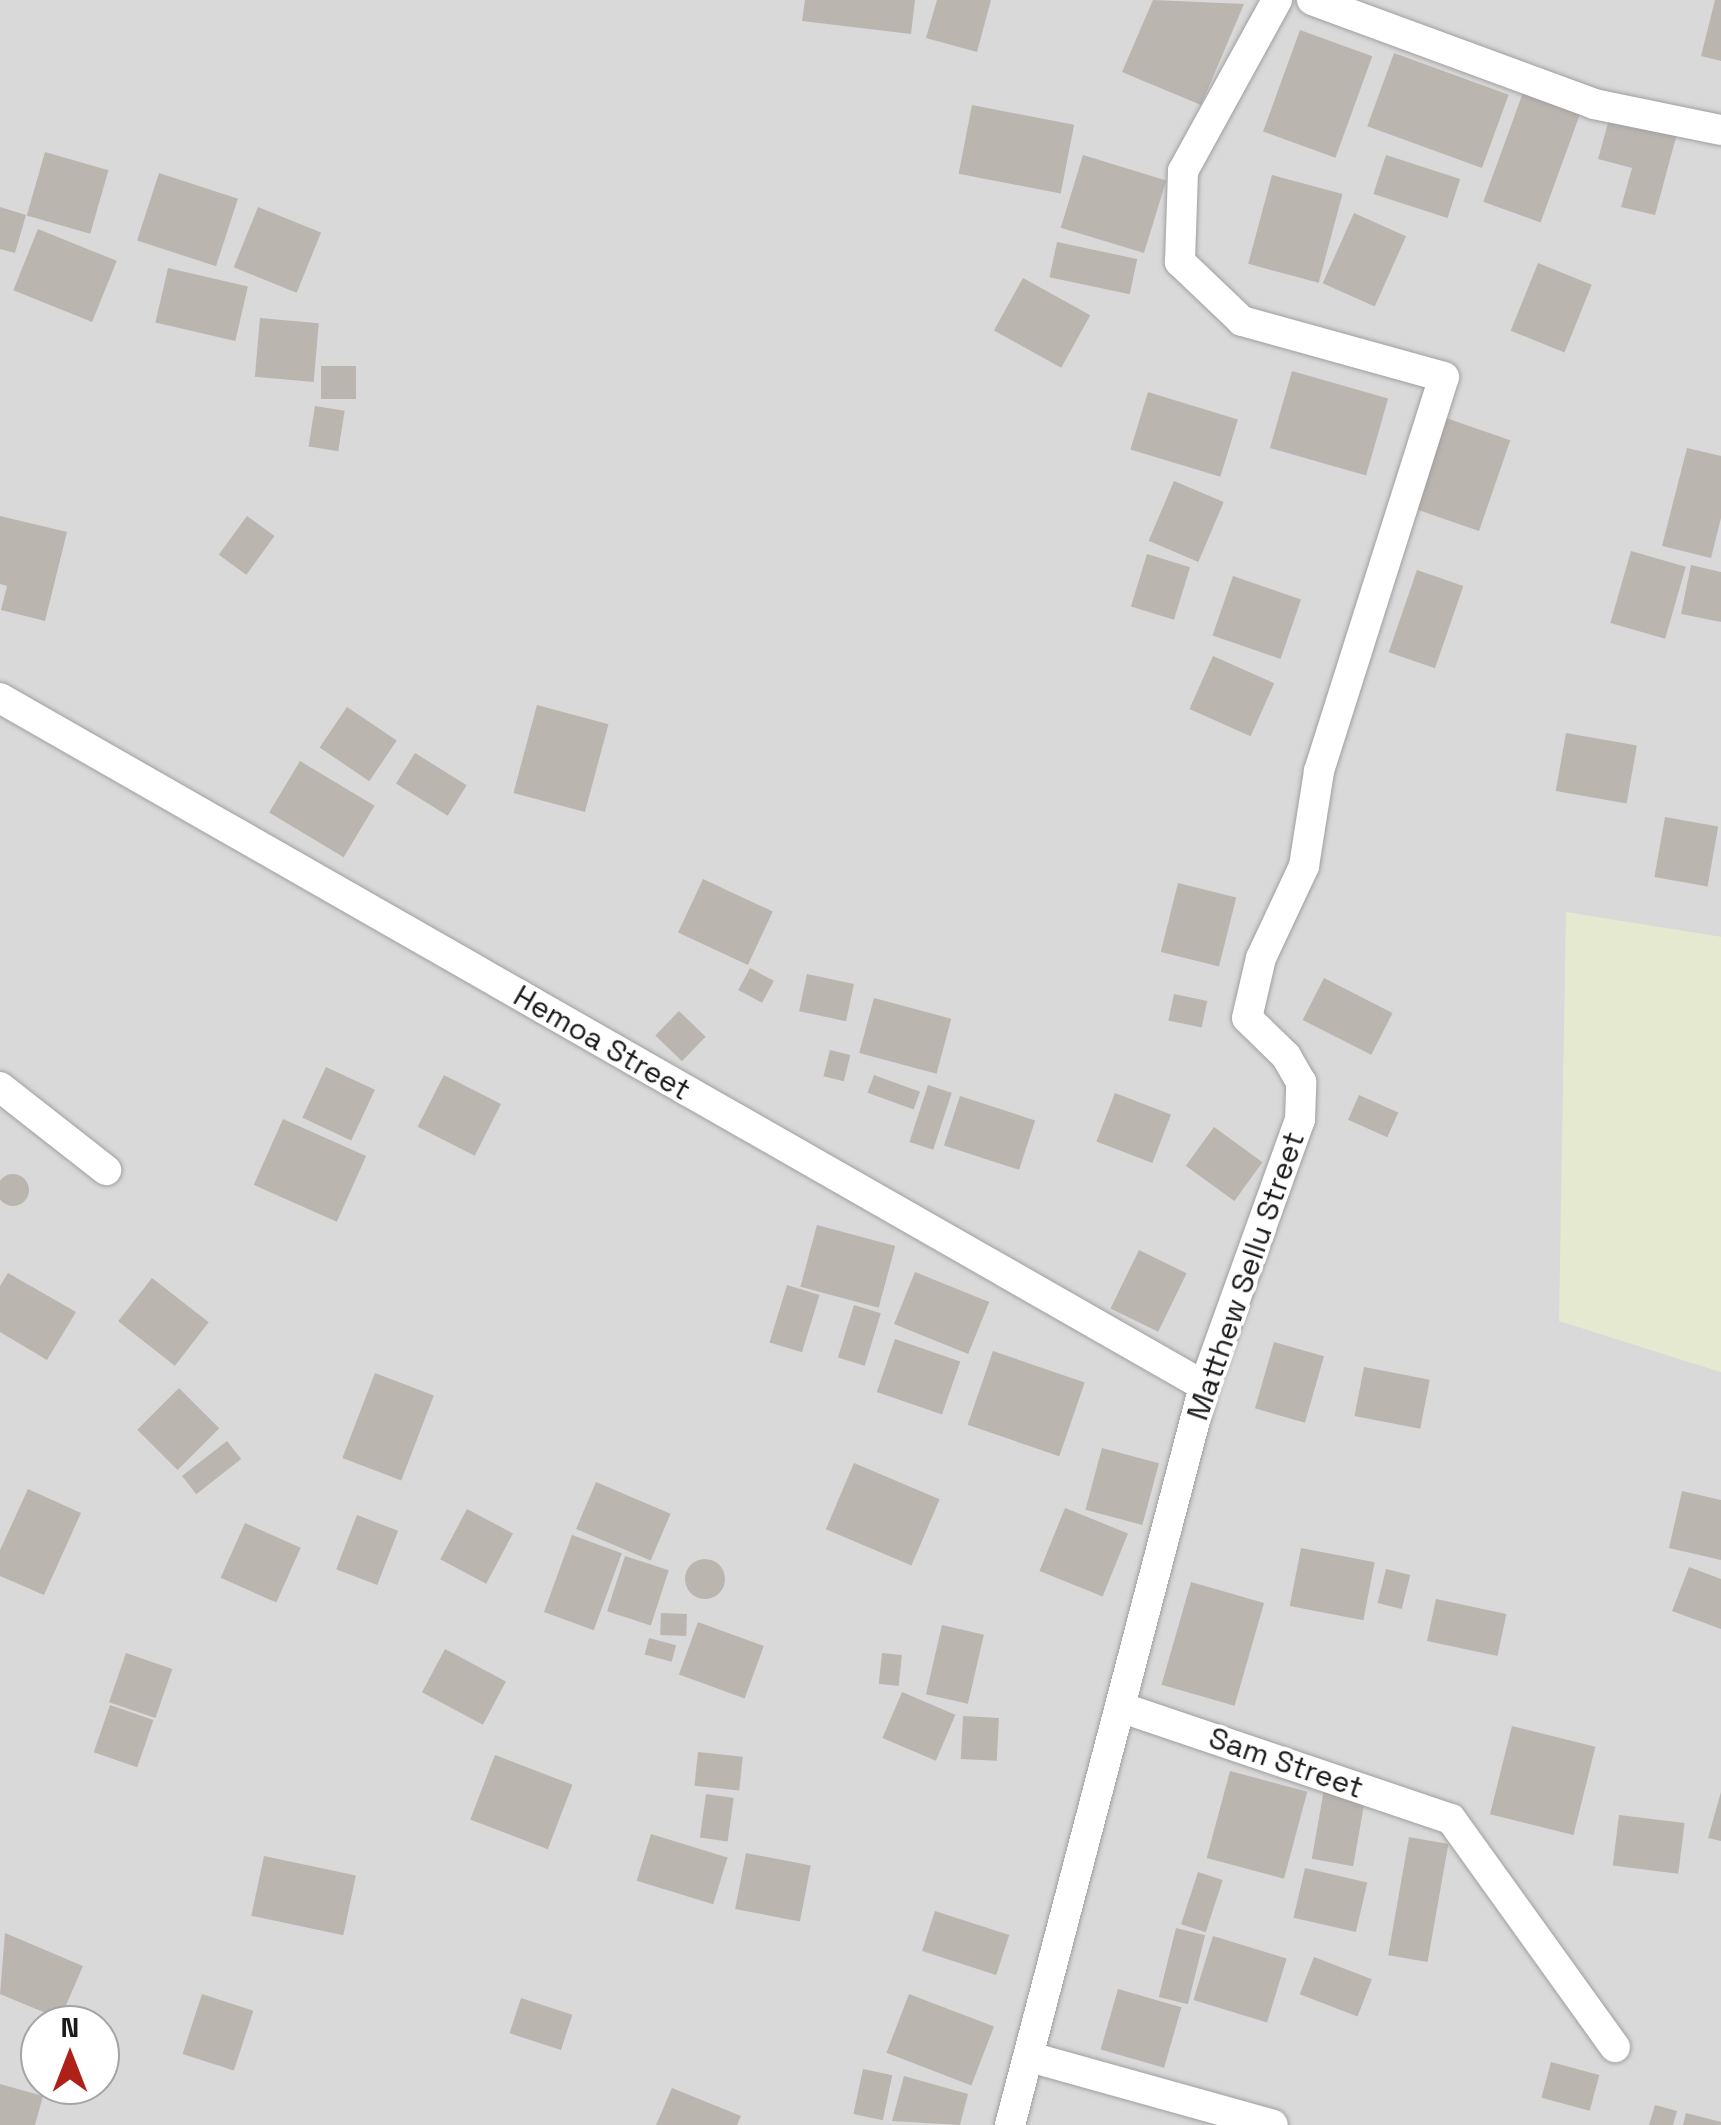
<!DOCTYPE html>
<html>
<head>
<meta charset="utf-8">
<style>
  body { margin:0 }
  #map { position:relative; width:1721px; height:2125px; overflow:hidden; background:#ece9e2; font-family:"Space Grotesk",sans-serif }
  div>[style] { position:absolute }
  [style*='--x'] { left:calc(var(--x)*1px); top:calc(var(--y)*1px); width:calc(var(--w)*1px); rotate:calc(var(--a)*1deg) }
  .residential>* { inset:0; background:#d9d9d9 }
  .farmland>* { inset:0; background:#e5e9cf }
  .building>* { inset:0; background:#bbb5b0; transform-origin:0 0 }
  .round { border-radius:50% }
  .roads { filter:drop-shadow(0 0 2px #9f9f9f) drop-shadow(0 0 2px #9f9f9f) }
  .street>* { height:30px; margin:-15px; padding:0 15px; transform-origin:15px; border-radius:15px; background:#fff }
  span { translate:-50% -50%; white-space:nowrap; text-align:center; line-height:1.15; -webkit-text-stroke:8px #fff; paint-order:stroke }
  .street-label { font-size:30px; color:#1b1b1b }
  .north { position:absolute; left:20px; top:2005px; width:100px; height:100px; box-sizing:border-box; background:#fff; border:2px solid #a4a4a4; border-radius:50%; rotate:0deg; font-size:28px; font-weight:700; line-height:40px; text-align:center; color:#1b1b1b }
  .north::after { content:''; display:block; margin:auto; width:35px; height:45px; background:#af2118; clip-path:polygon(50% 0,100% 100%,50% 72%,0 100%) }
</style>
</head>
<body>
<div id="map">
  <div class="residential">
    <div style="clip-path:polygon(evenodd,0 0,1721px 0,1721px 937px,1567px 913px,1560px 1321px,1721px 1372px,1721px 2125px,0 2125px,0 0,40px 2025px,100px 2025px,100px 2085px,40px 2085px,40px 2025px)"></div>
  </div>
  <div class="farmland">
    <div style="clip-path:polygon(1566px 912px,1721px 937px,1721px 1372px,1559px 1321px)"></div>
  </div>
  <div class="building">
    <div style="clip-path:polygon(805px 0,915px 0,911px 34px,802px 21px)"></div>
    <div style="clip-path:polygon(937px 0,991px 0,977px 52px,926px 38px)"></div>
    <div style="clip-path:polygon(1153px 0,1244px 4px,1201px 105px,1122px 72px)"></div>
    <div style="clip-path:polygon(1715px 0,1721px 0,1721px 61px,1701px 56px)"></div>
    <div style="left:1300px;top:30px;width:77px;height:108px;rotate:20deg"></div>
    <div style="left:1394px;top:53px;width:122px;height:78px;rotate:20deg"></div>
    <div style="left:1525px;top:87px;width:61px;height:122px;rotate:20deg"></div>
    <div style="left:972px;top:105px;width:104px;height:70px;rotate:11deg"></div>
    <div style="clip-path:polygon(1611px 112px,1678px 130px,1655px 215px,1621px 207px,1632px 168px,1598px 159px)"></div>
    <div style="left:45px;top:152px;width:66px;height:66px;rotate:16deg"></div>
    <div style="left:1083px;top:155px;width:87px;height:76px;rotate:17deg"></div>
    <div style="left:1386px;top:155px;width:78px;height:41px;rotate:18deg"></div>
    <div style="left:159px;top:173px;width:83px;height:71px;rotate:18deg"></div>
    <div style="left:1272px;top:175px;width:73px;height:92px;rotate:15deg"></div>
    <div style="clip-path:polygon(0 207px,26px 215px,15px 253px,0 249px)"></div>
    <div style="left:258px;top:207px;width:68px;height:65px;rotate:22deg"></div>
    <div style="left:1354px;top:213px;width:57px;height:77px;rotate:24deg"></div>
    <div style="left:38px;top:229px;width:85px;height:66px;rotate:22deg"></div>
    <div style="left:1057px;top:242px;width:82px;height:36px;rotate:12deg"></div>
    <div style="left:1538px;top:263px;width:58px;height:73px;rotate:22deg"></div>
    <div style="left:168px;top:268px;width:82px;height:56px;rotate:13deg"></div>
    <div style="left:1023px;top:278px;width:77px;height:60px;rotate:29deg"></div>
    <div style="left:260px;top:318px;width:59px;height:59px;rotate:5deg"></div>
    <div style="left:321px;top:366px;width:35px;height:33px"></div>
    <div style="left:1292px;top:371px;width:100px;height:80px;rotate:16deg"></div>
    <div style="left:1148px;top:392px;width:94px;height:60px;rotate:17deg"></div>
    <div style="left:315px;top:406px;width:30px;height:41px;rotate:9deg"></div>
    <div style="left:1446px;top:418px;width:68px;height:96px;rotate:19deg"></div>
    <div style="clip-path:polygon(1687px 448px,1721px 456px,1721px 518px,1711px 558px,1662px 546px)"></div>
    <div style="left:1174px;top:481px;width:54px;height:65px;rotate:23deg"></div>
    <div style="clip-path:polygon(0 516px,67px 532px,45px 621px,1px 610px,7px 586px,0 584px)"></div>
    <div style="left:247px;top:516px;width:34px;height:48px;rotate:36deg"></div>
    <div style="left:1631px;top:551px;width:57px;height:75px;rotate:16deg"></div>
    <div style="left:1147px;top:554px;width:45px;height:55px;rotate:17deg"></div>
    <div style="clip-path:polygon(1691px 565px,1721px 572px,1721px 622px,1681px 614px)"></div>
    <div style="left:1417px;top:570px;width:49px;height:87px;rotate:19deg"></div>
    <div style="left:1233px;top:576px;width:72px;height:63px;rotate:19deg"></div>
    <div style="left:1213px;top:656px;width:67px;height:58px;rotate:24deg"></div>
    <div style="left:537px;top:705px;width:74px;height:91px;rotate:15deg"></div>
    <div style="left:347px;top:707px;width:60px;height:49px;rotate:34deg"></div>
    <div style="left:1566px;top:733px;width:72px;height:59px;rotate:10deg"></div>
    <div style="left:415px;top:753px;width:61px;height:36px;rotate:32deg"></div>
    <div style="left:300px;top:761px;width:87px;height:60px;rotate:31deg"></div>
    <div style="left:1665px;top:817px;width:54px;height:61px;rotate:10deg"></div>
    <div style="left:703px;top:879px;width:77px;height:59px;rotate:25deg"></div>
    <div style="left:1178px;top:883px;width:60px;height:71px;rotate:14deg"></div>
    <div style="left:750px;top:968px;width:27px;height:25px;rotate:28deg"></div>
    <div style="left:807px;top:974px;width:48px;height:38px;rotate:12deg"></div>
    <div style="left:1324px;top:978px;width:77px;height:47px;rotate:27deg"></div>
    <div style="left:1174px;top:994px;width:34px;height:27px;rotate:12deg"></div>
    <div style="left:874px;top:998px;width:80px;height:57px;rotate:15deg"></div>
    <div style="left:679px;top:1011px;width:37px;height:34px;rotate:44deg"></div>
    <div style="left:830px;top:1050px;width:21px;height:27px;rotate:14deg"></div>
    <div style="left:326px;top:1067px;width:54px;height:56px;rotate:25deg"></div>
    <div style="left:444px;top:1075px;width:64px;height:58px;rotate:27deg"></div>
    <div style="left:874px;top:1075px;width:49px;height:19px;rotate:20deg"></div>
    <div style="left:928px;top:1085px;width:25px;height:60px;rotate:18deg"></div>
    <div style="left:1115px;top:1093px;width:60px;height:52px;rotate:21deg"></div>
    <div style="left:1359px;top:1095px;width:43px;height:27px;rotate:24deg"></div>
    <div style="left:960px;top:1096px;width:79px;height:52px;rotate:18deg"></div>
    <div style="left:283px;top:1119px;width:91px;height:72px;rotate:24deg"></div>
    <div style="left:1214px;top:1127px;width:60px;height:48px;rotate:36deg"></div>
    <div class="round" style="left:-3px;top:1174px;width:32px;height:32px"></div>
    <div style="left:817px;top:1225px;width:81px;height:64px;rotate:15deg"></div>
    <div style="left:1139px;top:1250px;width:53px;height:65px;rotate:26deg"></div>
    <div style="left:915px;top:1272px;width:80px;height:56px;rotate:22deg"></div>
    <div style="clip-path:polygon(8px 1273px,76px 1312px,47px 1360px,0 1332px,0 1286px)"></div>
    <div style="left:152px;top:1278px;width:72px;height:55px;rotate:38deg"></div>
    <div style="left:787px;top:1285px;width:34px;height:60px;rotate:17deg"></div>
    <div style="left:854px;top:1305px;width:28px;height:55px;rotate:17deg"></div>
    <div style="left:895px;top:1339px;width:69px;height:56px;rotate:19deg"></div>
    <div style="left:1274px;top:1342px;width:52px;height:69px;rotate:16deg"></div>
    <div style="left:993px;top:1351px;width:97px;height:78px;rotate:19deg"></div>
    <div style="left:1364px;top:1367px;width:67px;height:50px;rotate:11deg"></div>
    <div style="left:375px;top:1373px;width:63px;height:91px;rotate:21deg"></div>
    <div style="left:179px;top:1388px;width:57px;height:59px;rotate:45deg"></div>
    <div style="left:227px;top:1441px;width:23px;height:57px;rotate:52deg"></div>
    <div style="left:1102px;top:1448px;width:59px;height:64px;rotate:15deg"></div>
    <div style="left:854px;top:1463px;width:93px;height:72px;rotate:23deg"></div>
    <div style="left:596px;top:1482px;width:81px;height:51px;rotate:23deg"></div>
    <div style="clip-path:polygon(28px 1489px,81px 1513px,44px 1595px,0 1576px,0 1550px)"></div>
    <div style="clip-path:polygon(1682px 1491px,1721px 1500px,1721px 1560px,1669px 1548px)"></div>
    <div style="left:1065px;top:1508px;width:68px;height:68px;rotate:22deg"></div>
    <div style="left:467px;top:1509px;width:52px;height:57px;rotate:28deg"></div>
    <div style="left:357px;top:1515px;width:44px;height:58px;rotate:21deg"></div>
    <div style="left:245px;top:1523px;width:61px;height:60px;rotate:24deg"></div>
    <div style="left:572px;top:1535px;width:53px;height:82px;rotate:20deg"></div>
    <div style="left:1301px;top:1548px;width:75px;height:59px;rotate:11deg"></div>
    <div style="left:625px;top:1556px;width:46px;height:58px;rotate:18deg"></div>
    <div class="round" style="left:685px;top:1559px;width:40px;height:40px"></div>
    <div style="clip-path:polygon(1689px 1567px,1721px 1579px,1721px 1629px,1672px 1611px)"></div>
    <div style="left:1386px;top:1569px;width:25px;height:35px;rotate:14deg"></div>
    <div style="left:1191px;top:1582px;width:76px;height:107px;rotate:16deg"></div>
    <div style="left:1436px;top:1599px;width:72px;height:43px;rotate:12deg"></div>
    <div style="left:661px;top:1613px;width:26px;height:22px;rotate:2deg"></div>
    <div style="left:698px;top:1622px;width:70px;height:56px;rotate:20deg"></div>
    <div style="left:942px;top:1625px;width:43px;height:71px;rotate:13deg"></div>
    <div style="left:649px;top:1638px;width:28px;height:17px;rotate:15deg"></div>
    <div style="left:445px;top:1649px;width:69px;height:49px;rotate:28deg"></div>
    <div style="left:126px;top:1653px;width:49px;height:52px;rotate:19deg"></div>
    <div style="left:882px;top:1653px;width:20px;height:31px;rotate:6deg"></div>
    <div style="left:902px;top:1692px;width:58px;height:50px;rotate:23deg"></div>
    <div style="left:110px;top:1705px;width:46px;height:50px;rotate:19deg"></div>
    <div style="left:963px;top:1716px;width:36px;height:43px;rotate:3deg"></div>
    <div style="left:1512px;top:1726px;width:86px;height:91px;rotate:14deg"></div>
    <div style="left:698px;top:1752px;width:45px;height:34px;rotate:6deg"></div>
    <div style="left:495px;top:1755px;width:83px;height:69px;rotate:21deg"></div>
    <div style="left:1230px;top:1771px;width:80px;height:90px;rotate:15deg"></div>
    <div style="left:1325px;top:1784px;width:42px;height:76px;rotate:10deg"></div>
    <div style="clip-path:polygon(1721px 1792px,1721px 1841px,1708px 1838px)"></div>
    <div style="left:706px;top:1794px;width:28px;height:44px;rotate:8deg"></div>
    <div style="left:1619px;top:1815px;width:66px;height:51px;rotate:7deg"></div>
    <div style="left:651px;top:1834px;width:80px;height:49px;rotate:17deg"></div>
    <div style="left:1409px;top:1837px;width:40px;height:120px;rotate:10deg"></div>
    <div style="left:746px;top:1853px;width:66px;height:57px;rotate:11deg"></div>
    <div style="left:264px;top:1856px;width:94px;height:61px;rotate:12deg"></div>
    <div style="left:1305px;top:1868px;width:64px;height:51px;rotate:13deg"></div>
    <div style="left:1198px;top:1872px;width:26px;height:55px;rotate:18deg"></div>
    <div style="left:935px;top:1911px;width:78px;height:42px;rotate:18deg"></div>
    <div style="left:1176px;top:1928px;width:30px;height:71px;rotate:14deg"></div>
    <div style="clip-path:polygon(5px 1933px,83px 1966px,60px 2019px,0 1994px)"></div>
    <div style="left:1213px;top:1936px;width:77px;height:67px;rotate:17deg"></div>
    <div style="left:1314px;top:1957px;width:62px;height:40px;rotate:21deg"></div>
    <div style="left:1118px;top:1989px;width:66px;height:63px;rotate:16deg"></div>
    <div style="left:202px;top:1994px;width:54px;height:63px;rotate:18deg"></div>
    <div style="left:909px;top:1994px;width:91px;height:63px;rotate:21deg"></div>
    <div style="left:521px;top:1998px;width:54px;height:37px;rotate:18deg"></div>
    <div style="left:1551px;top:2062px;width:50px;height:37px;rotate:15deg"></div>
    <div style="left:863px;top:2069px;width:30px;height:46px;rotate:12deg"></div>
    <div style="clip-path:polygon(904px 2076px,968px 2094px,960px 2125px,892px 2121px)"></div>
    <div style="clip-path:polygon(0 2084px,43px 2096px,35px 2125px,0 2125px)"></div>
    <div style="clip-path:polygon(672px 2088px,741px 2116px,737px 2125px,656px 2125px)"></div>
    <div style="clip-path:polygon(1655px 2105px,1677px 2111px,1673px 2125px,1649px 2125px)"></div>
    <div style="clip-path:polygon(1686px 2113px,1721px 2122px,1721px 2125px,1683px 2125px)"></div>
  </div>
  <div class="roads">
    <div class="street">
      <div style="--x:1312;--y:0;--w:301;--a:20.2"></div>
      <div style="--x:1594;--y:104;--w:130;--a:11.6"></div>
      <div style="--x:0;--y:698;--w:1387;--a:29.74"></div>
      <div style="--x:0;--y:1087;--w:135;--a:38.1"></div>
      <div style="--x:1120;--y:1707;--w:349;--a:18.7"></div>
      <div style="--x:1451;--y:1819;--w:281;--a:54.3"></div>
      <div style="--x:1030;--y:2057;--w:252;--a:15.6"></div>
      <div style="--x:1010;--y:2125;--w:764;--a:-75.29"></div>
      <div style="--x:1204;--y:1386;--w:283;--a:-70.2"></div>
      <div style="--x:1300;--y:1120;--w:38;--a:-88"></div>
      <div style="--x:1301;--y:1082;--w:30;--a:-120"></div>
      <div style="--x:1286;--y:1056;--w:54;--a:-135.7"></div>
      <div style="--x:1247;--y:1018;--w:62;--a:-76.9"></div>
      <div style="--x:1261;--y:958;--w:102;--a:-64.9"></div>
      <div style="--x:1304;--y:866;--w:96;--a:-81"></div>
      <div style="--x:1319;--y:771;--w:413;--a:-72.4"></div>
      <div style="--x:1444;--y:377;--w:210;--a:-164.5"></div>
      <div style="--x:1242;--y:321;--w:86;--a:-136.4"></div>
      <div style="--x:1180;--y:262;--w:91;--a:-88.1"></div>
      <div style="--x:1183;--y:171;--w:195;--a:-61.2"></div>
    </div>
  </div>
  <div class="street-label">
    <span style="left:602px;top:1043px;rotate:30deg">Hemoa Street</span>
    <span style="left:1246px;top:1276px;rotate:-71deg">Matthew Sellu Street</span>
    <span style="left:1286px;top:1763px;rotate:19deg">Sam Street</span>
  </div>
  <div class="north">N</div>
</div>
</body>
</html>
